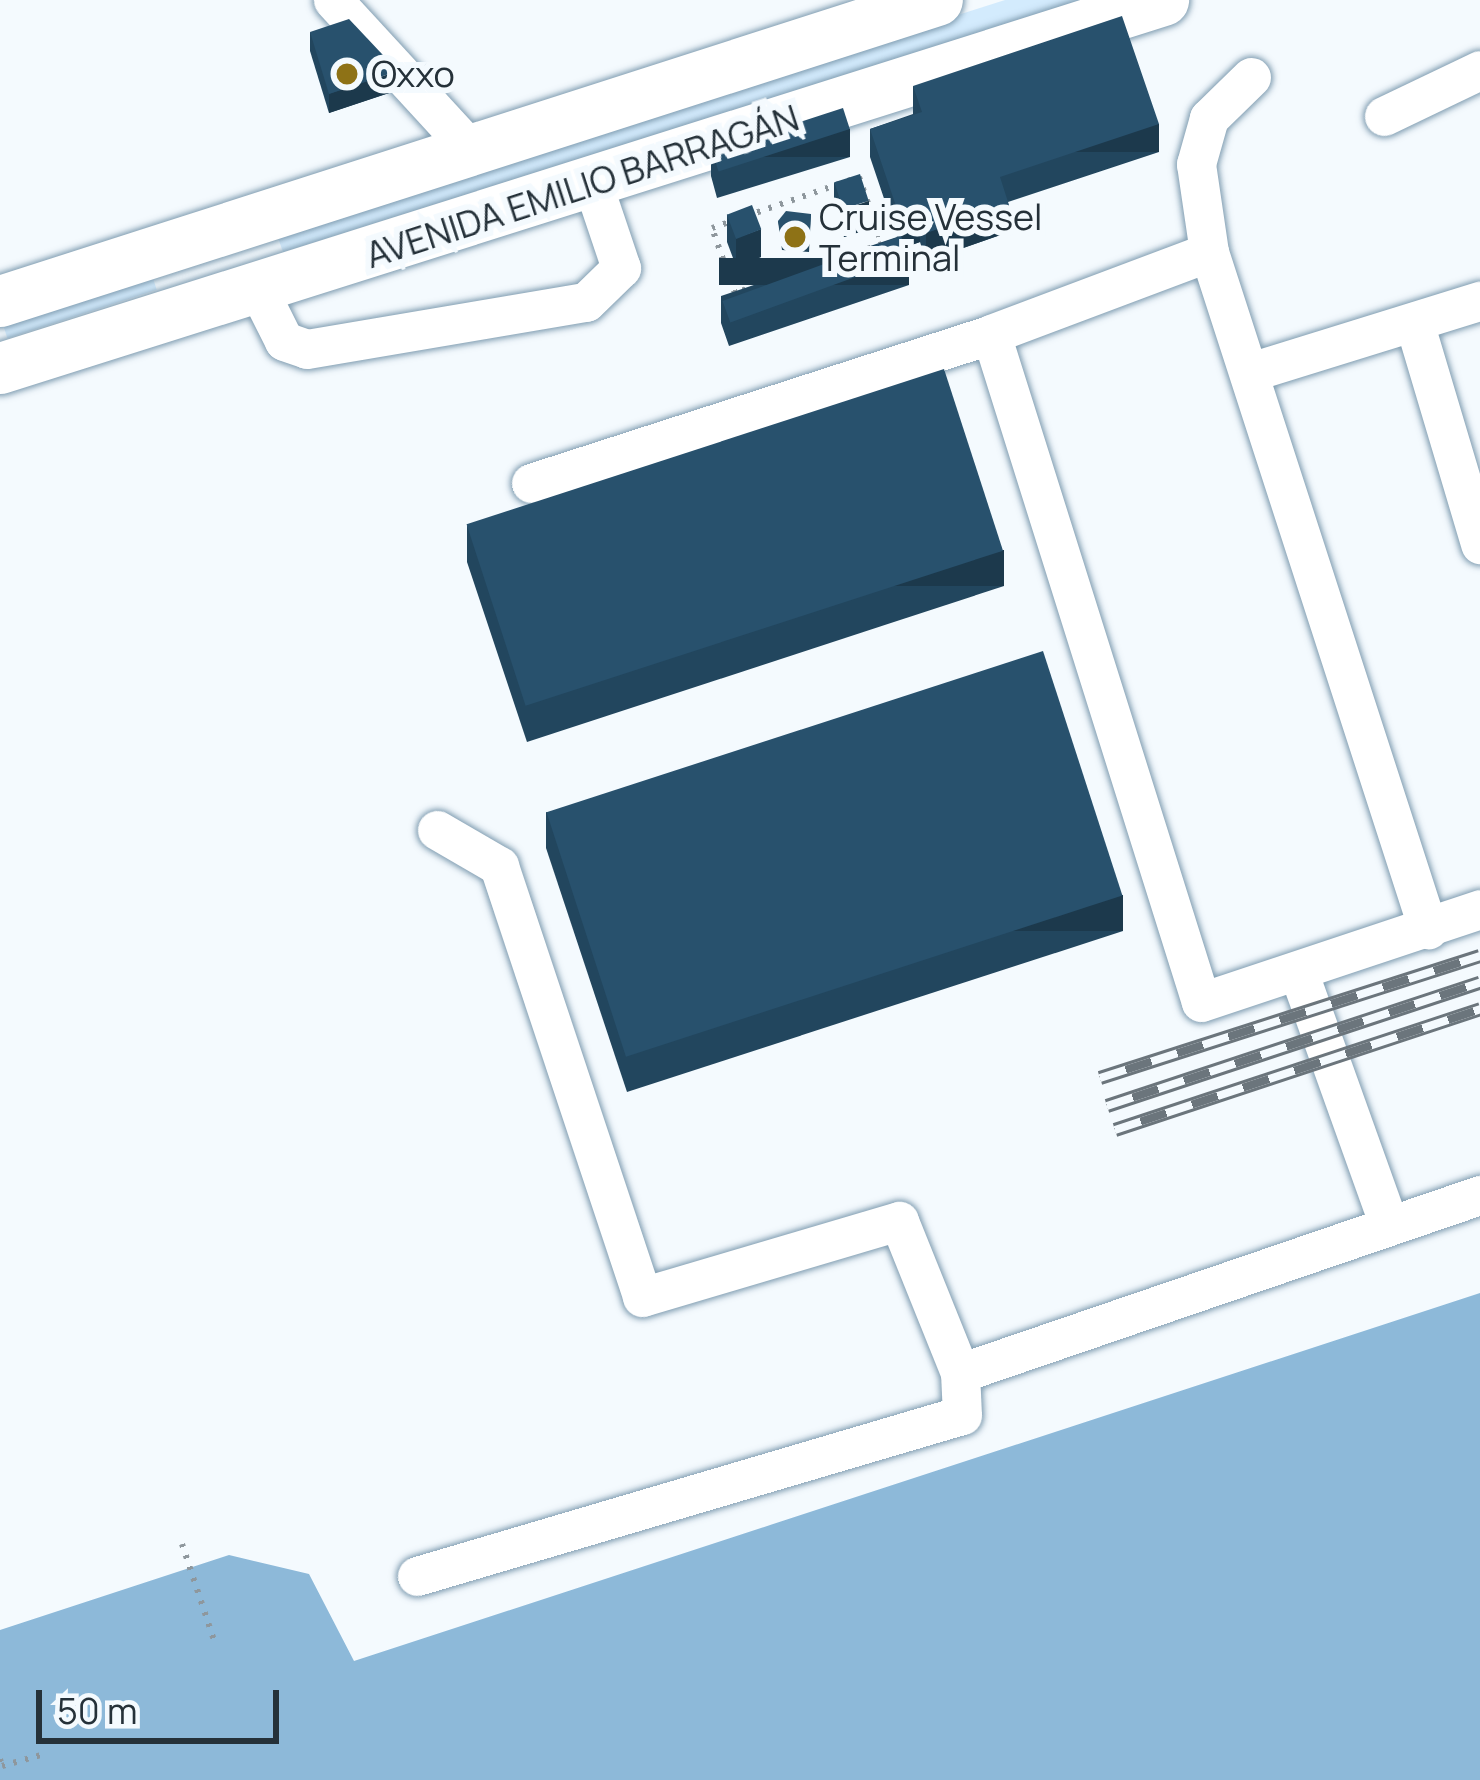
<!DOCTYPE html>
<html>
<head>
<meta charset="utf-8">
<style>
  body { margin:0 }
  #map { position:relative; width:1480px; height:1780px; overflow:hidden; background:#f4fafe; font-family:Manrope,sans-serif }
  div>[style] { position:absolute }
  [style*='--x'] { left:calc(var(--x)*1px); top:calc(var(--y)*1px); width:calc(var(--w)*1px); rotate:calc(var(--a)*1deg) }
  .green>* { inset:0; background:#d3ebfd; transform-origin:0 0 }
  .water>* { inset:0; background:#8db9d9 }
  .path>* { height:6px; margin-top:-3px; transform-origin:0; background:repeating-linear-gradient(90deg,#8e979d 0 3px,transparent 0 12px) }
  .roads { filter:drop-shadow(0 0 3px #809db1) drop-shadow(0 0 3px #809db1) }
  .minor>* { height:39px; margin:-19.5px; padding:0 19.5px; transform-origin:19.5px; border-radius:19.5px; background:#fff }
  .major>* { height:51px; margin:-25.5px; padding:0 25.5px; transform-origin:25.5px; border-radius:25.5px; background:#fff }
  .rail>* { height:14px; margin-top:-7px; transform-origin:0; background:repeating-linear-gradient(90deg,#f4fafe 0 27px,#6b757c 0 54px); box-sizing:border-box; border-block:3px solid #6b757c }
  .wall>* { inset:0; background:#22465e }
  .shaded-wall>* { inset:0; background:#1c394c; transform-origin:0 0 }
  .building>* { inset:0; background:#28516d; transform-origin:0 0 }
  .dots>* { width:33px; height:33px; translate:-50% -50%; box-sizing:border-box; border:6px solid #f4fafe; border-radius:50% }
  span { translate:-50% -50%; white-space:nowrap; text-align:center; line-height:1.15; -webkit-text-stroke:12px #f4fafe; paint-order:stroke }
  .poi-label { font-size:36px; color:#253139 }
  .left { translate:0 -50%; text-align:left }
  .street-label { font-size:36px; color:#253139 }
  .scale { position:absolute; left:36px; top:1690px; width:243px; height:54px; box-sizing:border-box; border:6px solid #253139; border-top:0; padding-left:15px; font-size:36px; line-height:42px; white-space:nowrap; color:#253139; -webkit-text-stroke:9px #f4fafe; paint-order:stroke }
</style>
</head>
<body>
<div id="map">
  <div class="green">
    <div style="clip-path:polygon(1005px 0,1085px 0,283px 252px,276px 232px)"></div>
    <div style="left:149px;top:266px;width:25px;height:157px;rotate:72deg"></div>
  </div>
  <div class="water">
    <div style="clip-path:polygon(1480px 1293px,1480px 1780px,0 1780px,0 1630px,229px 1555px,309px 1574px,354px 1661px)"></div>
  </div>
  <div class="path">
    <div style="--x:859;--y:177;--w:71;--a:71.1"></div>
    <div style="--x:882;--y:244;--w:155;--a:161.6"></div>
    <div style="--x:735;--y:293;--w:69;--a:-109.5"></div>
    <div style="--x:712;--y:228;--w:156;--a:-19.1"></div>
    <div style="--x:182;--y:1544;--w:101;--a:71.6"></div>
    <div style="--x:0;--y:1759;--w:7;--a:74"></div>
    <div style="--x:2;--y:1766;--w:41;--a:-15.8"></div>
  </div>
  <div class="roads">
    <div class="minor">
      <div style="--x:333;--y:0;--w:205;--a:47.4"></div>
      <div style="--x:1251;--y:77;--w:59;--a:135.7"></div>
      <div style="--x:1209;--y:118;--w:48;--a:105.8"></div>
      <div style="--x:1196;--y:164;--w:89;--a:81.6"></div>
      <div style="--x:1209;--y:252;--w:712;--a:72.07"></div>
      <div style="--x:1384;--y:116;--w:106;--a:-25.6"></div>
      <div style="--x:1209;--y:252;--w:233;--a:159.4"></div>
      <div style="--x:991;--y:334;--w:700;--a:72.55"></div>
      <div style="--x:1201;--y:1002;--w:294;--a:-18.4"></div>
      <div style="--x:258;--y:289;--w:58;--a:63.4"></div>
      <div style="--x:284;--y:341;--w:24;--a:19"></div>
      <div style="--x:307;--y:349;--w:283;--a:-9.6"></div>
      <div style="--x:586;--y:302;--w:49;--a:-44.2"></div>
      <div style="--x:621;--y:268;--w:91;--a:-108.6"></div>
      <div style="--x:1414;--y:322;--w:232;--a:73.4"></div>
      <div style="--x:1250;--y:372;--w:241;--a:-17.2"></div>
      <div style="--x:531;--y:483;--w:484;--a:-17.9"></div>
      <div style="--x:437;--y:830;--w:72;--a:30.1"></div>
      <div style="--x:499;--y:866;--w:454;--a:71.6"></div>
      <div style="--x:642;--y:1297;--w:268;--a:-16.5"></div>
      <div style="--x:899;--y:1221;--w:164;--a:68.1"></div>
      <div style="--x:1298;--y:971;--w:264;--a:70.3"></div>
      <div style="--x:417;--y:1576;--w:568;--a:-16.46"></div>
      <div style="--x:962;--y:1415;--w:42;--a:-92.7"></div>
      <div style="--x:960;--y:1373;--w:550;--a:-18.9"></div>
    </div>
    <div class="major">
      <div style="--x:0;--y:301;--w:984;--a:-17.81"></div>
      <div style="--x:0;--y:368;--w:1220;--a:-17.56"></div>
    </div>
  </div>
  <div class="rail">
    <div style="--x:1100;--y:1078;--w:399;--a:-17.8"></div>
    <div style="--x:1107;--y:1106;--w:393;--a:-18.3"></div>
    <div style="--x:1115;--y:1130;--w:385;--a:-18.3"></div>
  </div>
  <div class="wall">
    <div style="clip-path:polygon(310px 32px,398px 90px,329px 113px,310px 51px)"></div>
    <div style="clip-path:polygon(913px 86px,1159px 152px,1008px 202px,1009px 232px,926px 261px,920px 242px,905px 247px,909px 285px,729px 346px,721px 323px,721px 296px,897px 237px,870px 157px,870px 129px,913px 114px)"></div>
    <div style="clip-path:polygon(711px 149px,850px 157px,717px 198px,711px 176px)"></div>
    <div style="clip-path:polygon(834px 182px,869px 229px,844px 237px,834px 210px)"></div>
    <div style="clip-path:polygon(727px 214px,761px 257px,736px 266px,727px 242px)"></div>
    <div style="clip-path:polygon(811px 214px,809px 252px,782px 250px,778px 221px)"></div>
    <div style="clip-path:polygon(467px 526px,1004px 586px,527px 742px,467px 562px)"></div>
    <div style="clip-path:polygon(546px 812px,1123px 931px,627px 1092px,546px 848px)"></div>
  </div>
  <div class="shaded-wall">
    <div style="clip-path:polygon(398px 71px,398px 90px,329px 113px,329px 94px)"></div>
    <div style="left:1159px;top:124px;width:28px;height:168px;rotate:90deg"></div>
    <div style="left:850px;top:129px;width:28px;height:139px;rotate:90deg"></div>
    <div style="clip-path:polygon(869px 201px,869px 229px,844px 237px,844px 209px)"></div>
    <div style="clip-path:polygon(1009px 205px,1009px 232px,926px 261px,926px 233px)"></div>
    <div style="clip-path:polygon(920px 214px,920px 242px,901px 249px,901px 221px)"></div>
    <div style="clip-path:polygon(761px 229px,761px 257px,736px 266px,736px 238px)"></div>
    <div style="left:909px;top:258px;width:27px;height:190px;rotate:90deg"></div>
    <div style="left:1004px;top:550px;width:36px;height:502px;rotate:90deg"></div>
    <div style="left:1123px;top:895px;width:36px;height:521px;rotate:90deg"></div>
  </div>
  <div class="building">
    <div style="clip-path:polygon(1122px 16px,1159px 124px,1000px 177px,1009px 205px,926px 233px,920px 214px,901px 221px,870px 129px,922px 112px,913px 86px)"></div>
    <div style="clip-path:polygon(349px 19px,398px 71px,329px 94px,310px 32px)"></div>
    <div style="left:843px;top:108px;width:22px;height:138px;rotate:72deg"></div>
    <div style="left:860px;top:174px;width:28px;height:27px;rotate:72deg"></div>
    <div style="left:752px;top:205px;width:26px;height:27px;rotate:69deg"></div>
    <div style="clip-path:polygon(786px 211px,811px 214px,809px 242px,782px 240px,778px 221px)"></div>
    <div style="left:901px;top:236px;width:23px;height:190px;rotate:70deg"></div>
    <div style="left:944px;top:369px;width:191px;height:502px;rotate:72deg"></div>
    <div style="left:1043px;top:651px;width:257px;height:522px;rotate:72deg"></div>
  </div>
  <div class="dots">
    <div style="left:347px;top:74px;background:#8e7216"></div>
    <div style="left:795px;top:237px;background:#8e7216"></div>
  </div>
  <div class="poi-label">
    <span class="left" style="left:371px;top:74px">Oxxo</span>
    <span class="left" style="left:819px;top:237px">Cruise Vessel<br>Terminal</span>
  </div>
  <div class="street-label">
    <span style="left:582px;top:186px;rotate:-18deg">AVENIDA EMILIO BARRAGÁN</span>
  </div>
  <div class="scale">50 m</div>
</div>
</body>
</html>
